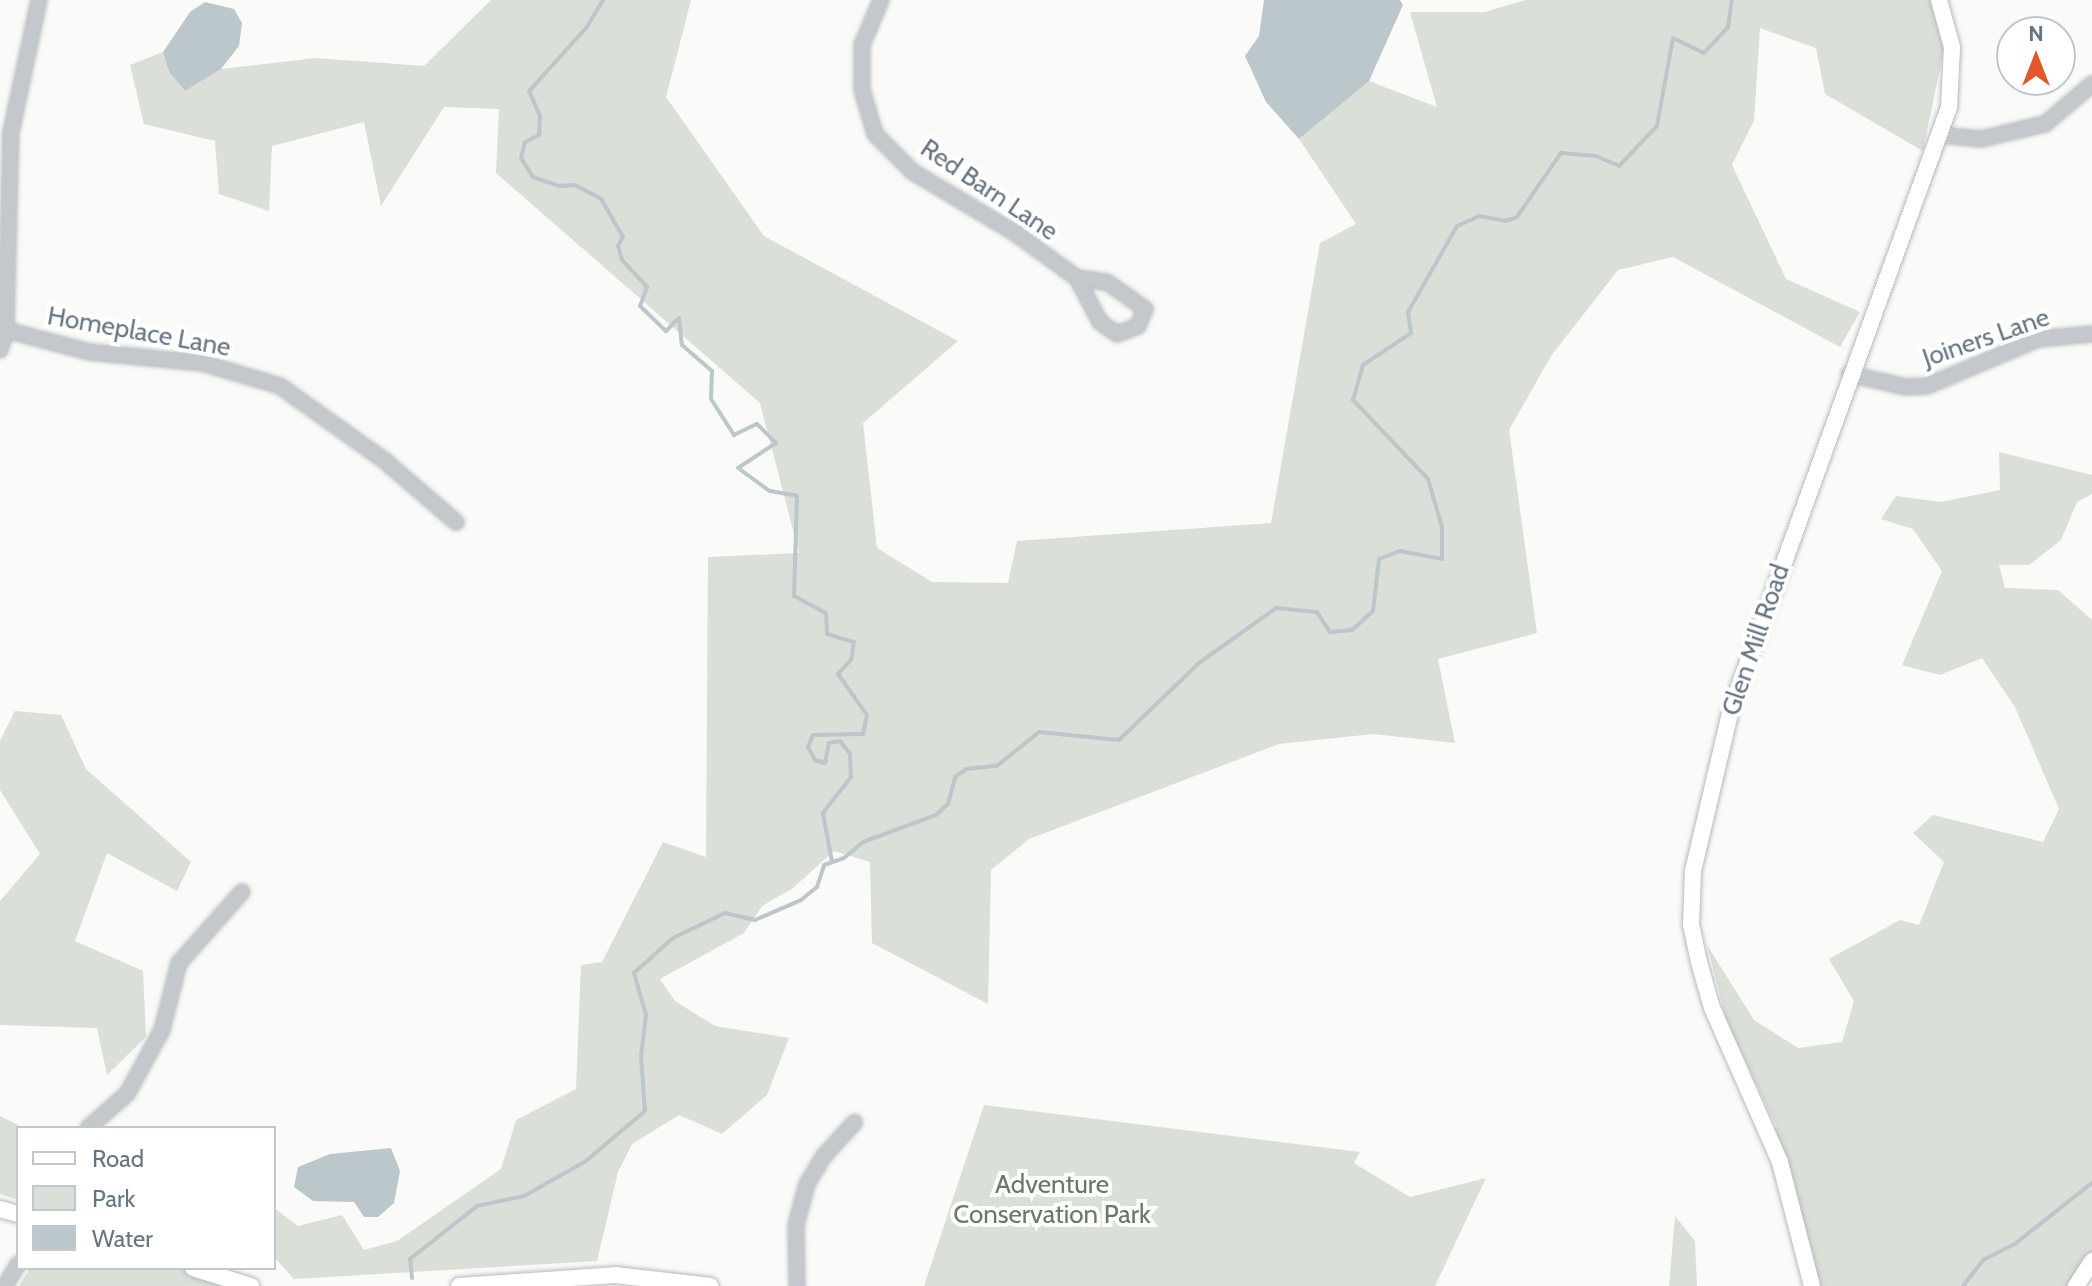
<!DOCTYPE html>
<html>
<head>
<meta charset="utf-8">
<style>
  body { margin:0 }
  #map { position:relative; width:2092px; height:1286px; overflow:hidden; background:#fafaf8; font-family:Cabin,sans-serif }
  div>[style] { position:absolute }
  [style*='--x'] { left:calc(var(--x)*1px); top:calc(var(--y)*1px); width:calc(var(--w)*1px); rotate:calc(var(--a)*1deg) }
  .green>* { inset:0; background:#dadfd7 }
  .water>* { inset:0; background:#bbc7cb }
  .stream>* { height:4px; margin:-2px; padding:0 2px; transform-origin:2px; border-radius:2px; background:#bbc7cb }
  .roads { filter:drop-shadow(0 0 2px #b5babe) drop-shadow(0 0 2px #b5babe) }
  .minor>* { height:14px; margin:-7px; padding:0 7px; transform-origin:7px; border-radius:7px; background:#c3c8cc }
  .major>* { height:16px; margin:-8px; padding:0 8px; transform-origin:8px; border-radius:8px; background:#fff }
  span { translate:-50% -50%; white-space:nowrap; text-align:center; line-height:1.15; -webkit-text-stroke:8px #fff; paint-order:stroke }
  .street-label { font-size:26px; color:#657683 }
  .park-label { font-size:26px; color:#687a64 }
  .legend { position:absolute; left:16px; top:1126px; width:260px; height:144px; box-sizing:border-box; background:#fff; border:2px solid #c1c8cd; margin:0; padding:10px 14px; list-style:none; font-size:24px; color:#657683 }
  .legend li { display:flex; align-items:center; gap:16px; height:40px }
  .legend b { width:40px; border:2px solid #c1c8cd }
  .north { position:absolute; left:1996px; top:16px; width:80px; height:80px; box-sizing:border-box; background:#fff; border:2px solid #c1c8cd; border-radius:50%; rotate:0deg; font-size:22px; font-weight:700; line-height:32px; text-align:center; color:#657683 }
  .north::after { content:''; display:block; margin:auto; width:28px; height:36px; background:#e4572e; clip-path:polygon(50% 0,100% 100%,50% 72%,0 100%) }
</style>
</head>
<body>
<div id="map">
  <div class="green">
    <div style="clip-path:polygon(491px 0,691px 0,666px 97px,764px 236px,958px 341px,863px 423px,877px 548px,932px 582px,1008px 583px,1017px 541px,1271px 523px,1320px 243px,1356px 224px,1299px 139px,1369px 81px,1437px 107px,1410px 12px,1485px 12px,1525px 0,1939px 0,1949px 24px,1923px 151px,1825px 94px,1816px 48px,1760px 28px,1754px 121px,1732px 165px,1786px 279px,1860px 312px,1840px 347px,1673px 257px,1618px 270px,1551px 356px,1509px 430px,1537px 633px,1438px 659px,1455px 743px,1373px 734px,1279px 744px,1029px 839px,991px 870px,988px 1004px,872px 943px,870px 862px,834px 851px,793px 888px,762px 906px,744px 933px,660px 979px,675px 1001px,715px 1026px,789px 1038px,767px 1095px,722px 1134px,679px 1115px,632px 1144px,618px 1172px,597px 1261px,294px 1279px,274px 1257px,274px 1208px,298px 1226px,342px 1215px,364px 1250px,397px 1241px,501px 1169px,516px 1120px,576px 1089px,581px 965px,602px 962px,663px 842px,706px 857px,708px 557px,799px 553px,760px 403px,496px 173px,499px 109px,444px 107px,381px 206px,364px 122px,272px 146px,269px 211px,219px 194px,215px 141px,144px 124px,130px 65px,163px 52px,169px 72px,185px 91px,221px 69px,315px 58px,424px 66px)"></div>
    <div style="clip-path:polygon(1999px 452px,2092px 475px,2092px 494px,2077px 502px,2061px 540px,2029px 565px,1999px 565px,2005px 588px,2058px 590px,2092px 620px,2092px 1261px,2076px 1286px,1815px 1286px,1809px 1243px,1769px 1127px,1777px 1128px,1727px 1022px,1707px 945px,1754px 1020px,1798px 1048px,1842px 1042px,1854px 1001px,1829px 959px,1900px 920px,1919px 925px,1944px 862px,1913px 833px,1933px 815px,2043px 842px,2059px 809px,2015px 707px,1982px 658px,1940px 675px,1902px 665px,1942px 571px,1913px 529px,1881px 519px,1896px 496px,1941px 502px,2000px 490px)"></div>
    <div style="clip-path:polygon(15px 711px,61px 715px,86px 769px,191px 862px,177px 891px,107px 853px,75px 941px,143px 971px,146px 1037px,107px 1075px,97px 1028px,0 1025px,0 901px,40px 854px,0 790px,0 741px)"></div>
    <div style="clip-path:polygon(984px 1105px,1360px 1152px,1354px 1163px,1410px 1197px,1486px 1178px,1435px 1286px,924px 1286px)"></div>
    <div style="clip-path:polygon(0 1116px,24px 1128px,18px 1128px,18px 1200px,0 1194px)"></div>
    <div style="clip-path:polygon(1675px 1216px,1695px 1241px,1697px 1286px,1669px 1286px)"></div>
    <div style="clip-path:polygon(30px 1268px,193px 1268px,251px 1286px,19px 1286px)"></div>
  </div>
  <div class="water">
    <div style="clip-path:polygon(1264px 0,1400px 0,1403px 5px,1369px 81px,1299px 139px,1266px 102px,1245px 56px,1259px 36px)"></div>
    <div style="clip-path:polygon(205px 2px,234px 9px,242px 23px,239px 46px,221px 69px,185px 91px,169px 72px,163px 52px,190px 12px)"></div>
    <div style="clip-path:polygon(391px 1148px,400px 1171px,394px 1203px,378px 1217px,364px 1217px,354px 1202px,313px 1201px,294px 1187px,298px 1167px,330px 1154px)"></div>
  </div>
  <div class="stream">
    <div style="--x:603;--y:0;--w:33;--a:121"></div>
    <div style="--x:586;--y:28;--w:85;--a:132.1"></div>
    <div style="--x:529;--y:91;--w:27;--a:66"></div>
    <div style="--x:540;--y:116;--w:19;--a:93"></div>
    <div style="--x:539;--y:135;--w:16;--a:153"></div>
    <div style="--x:525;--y:142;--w:16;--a:104"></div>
    <div style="--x:521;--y:158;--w:22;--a:58"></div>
    <div style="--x:533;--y:177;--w:28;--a:19"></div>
    <div style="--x:559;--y:186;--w:16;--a:-4"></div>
    <div style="--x:575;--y:185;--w:30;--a:28"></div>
    <div style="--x:601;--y:199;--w:44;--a:59.9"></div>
    <div style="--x:623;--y:237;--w:10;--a:119"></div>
    <div style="--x:618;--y:246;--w:15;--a:74"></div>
    <div style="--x:622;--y:260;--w:37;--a:47"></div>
    <div style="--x:647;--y:287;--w:20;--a:110"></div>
    <div style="--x:640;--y:306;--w:36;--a:44"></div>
    <div style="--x:666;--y:331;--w:18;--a:-45"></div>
    <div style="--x:679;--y:318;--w:27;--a:84"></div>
    <div style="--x:682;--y:345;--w:40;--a:41"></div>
    <div style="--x:712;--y:371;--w:28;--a:92"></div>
    <div style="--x:711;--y:399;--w:43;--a:57.4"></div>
    <div style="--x:734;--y:435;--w:25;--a:-26"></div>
    <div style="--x:757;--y:424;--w:27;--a:45"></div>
    <div style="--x:776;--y:443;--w:45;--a:146.7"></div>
    <div style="--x:738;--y:468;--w:39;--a:36"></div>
    <div style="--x:770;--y:491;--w:27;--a:10"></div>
    <div style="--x:797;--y:496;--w:100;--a:91.7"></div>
    <div style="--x:794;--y:596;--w:36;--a:28"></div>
    <div style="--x:826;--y:613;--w:21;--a:87"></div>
    <div style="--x:827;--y:634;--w:28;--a:17"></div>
    <div style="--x:854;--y:642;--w:18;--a:99"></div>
    <div style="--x:851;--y:660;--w:19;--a:133"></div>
    <div style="--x:838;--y:674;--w:50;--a:54.7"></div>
    <div style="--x:867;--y:715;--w:19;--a:102"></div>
    <div style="--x:863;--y:734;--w:50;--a:178.9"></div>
    <div style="--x:813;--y:735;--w:13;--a:113"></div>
    <div style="--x:808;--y:747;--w:15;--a:62"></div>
    <div style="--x:815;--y:760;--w:10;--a:17"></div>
    <div style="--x:825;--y:763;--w:20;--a:-79"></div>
    <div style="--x:829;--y:743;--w:11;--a:-10"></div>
    <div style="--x:840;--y:741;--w:16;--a:52"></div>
    <div style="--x:850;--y:754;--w:23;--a:88"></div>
    <div style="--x:851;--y:777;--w:46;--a:127.9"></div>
    <div style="--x:823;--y:813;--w:50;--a:79.6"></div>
    <div style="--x:412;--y:1278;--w:19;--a:-96"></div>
    <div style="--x:410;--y:1259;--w:85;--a:-38.3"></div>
    <div style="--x:477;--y:1206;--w:48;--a:-12"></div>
    <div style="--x:524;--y:1196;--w:71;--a:-29.4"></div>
    <div style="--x:586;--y:1161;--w:77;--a:-40.3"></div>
    <div style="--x:645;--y:1111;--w:55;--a:-94.2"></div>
    <div style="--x:641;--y:1056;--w:41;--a:-83"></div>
    <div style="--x:646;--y:1015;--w:44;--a:-105.9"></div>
    <div style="--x:634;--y:973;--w:52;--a:-41.9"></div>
    <div style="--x:673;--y:938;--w:58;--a:-25.7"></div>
    <div style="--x:725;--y:913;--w:31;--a:13"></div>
    <div style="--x:755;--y:920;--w:50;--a:-23.5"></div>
    <div style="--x:801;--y:900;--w:21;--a:-39"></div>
    <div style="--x:817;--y:887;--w:23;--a:-72"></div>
    <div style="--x:824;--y:865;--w:21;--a:-19"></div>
    <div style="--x:844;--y:858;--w:25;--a:-40"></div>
    <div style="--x:863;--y:842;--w:78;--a:-20.3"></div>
    <div style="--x:936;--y:815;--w:16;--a:-43"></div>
    <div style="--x:948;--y:804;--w:28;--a:-75"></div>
    <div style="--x:955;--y:777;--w:14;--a:-36"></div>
    <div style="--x:966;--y:769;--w:31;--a:-6"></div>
    <div style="--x:997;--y:766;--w:54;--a:-39"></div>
    <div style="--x:1039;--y:732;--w:80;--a:5.7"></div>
    <div style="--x:1119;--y:740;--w:111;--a:-43.9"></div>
    <div style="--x:1199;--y:663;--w:95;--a:-35.5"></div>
    <div style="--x:1276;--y:608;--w:41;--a:5.6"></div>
    <div style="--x:1317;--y:612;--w:24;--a:57"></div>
    <div style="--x:1330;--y:632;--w:22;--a:-5"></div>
    <div style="--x:1352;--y:630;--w:28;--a:-42"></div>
    <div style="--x:1373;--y:611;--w:52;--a:-83.4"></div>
    <div style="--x:1379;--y:559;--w:22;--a:-21"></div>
    <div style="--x:1400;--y:551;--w:43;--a:10.8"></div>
    <div style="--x:1442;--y:559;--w:32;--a:-90"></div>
    <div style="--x:1442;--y:527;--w:50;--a:-106.3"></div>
    <div style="--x:1428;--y:479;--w:109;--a:-133.5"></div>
    <div style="--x:1353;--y:400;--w:36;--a:-74"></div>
    <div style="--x:1363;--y:365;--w:58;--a:-33.7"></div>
    <div style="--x:1411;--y:333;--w:21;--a:-98"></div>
    <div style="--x:1408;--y:312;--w:99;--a:-60.3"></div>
    <div style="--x:1457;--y:226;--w:24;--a:-24"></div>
    <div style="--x:1479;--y:216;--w:27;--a:10"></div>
    <div style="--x:1506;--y:221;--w:12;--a:-20"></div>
    <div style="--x:1517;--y:217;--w:78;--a:-55.5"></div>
    <div style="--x:1561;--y:153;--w:35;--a:5"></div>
    <div style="--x:1596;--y:156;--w:25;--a:23"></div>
    <div style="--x:1619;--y:166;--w:55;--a:-46.5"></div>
    <div style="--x:1657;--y:126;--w:89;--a:-79.7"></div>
    <div style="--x:1673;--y:38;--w:34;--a:26"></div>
    <div style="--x:1704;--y:53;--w:35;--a:-47"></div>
    <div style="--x:1728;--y:27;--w:27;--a:-82"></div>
    <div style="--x:1963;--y:1286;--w:33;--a:-52"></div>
    <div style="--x:1983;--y:1260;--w:37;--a:-27"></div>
    <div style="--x:2016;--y:1243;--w:97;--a:-38.3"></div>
  </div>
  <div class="roads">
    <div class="minor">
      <div style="--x:881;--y:0;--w:49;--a:112.9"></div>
      <div style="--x:862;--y:45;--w:45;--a:90"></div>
      <div style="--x:862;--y:90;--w:46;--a:73.5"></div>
      <div style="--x:875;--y:134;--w:54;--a:45"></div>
      <div style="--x:913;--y:172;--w:119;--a:30.9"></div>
      <div style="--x:1015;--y:233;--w:77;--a:36"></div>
      <div style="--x:1077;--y:278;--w:30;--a:8"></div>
      <div style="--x:1107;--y:282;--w:47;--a:35.4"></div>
      <div style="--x:1145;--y:309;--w:18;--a:112"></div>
      <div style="--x:1138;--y:326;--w:22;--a:159"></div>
      <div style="--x:1117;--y:334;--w:21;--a:-145"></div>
      <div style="--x:1100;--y:322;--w:50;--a:-117.6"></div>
      <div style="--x:1940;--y:135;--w:41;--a:5.6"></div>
      <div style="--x:1981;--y:139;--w:66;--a:-13.2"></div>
      <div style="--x:2045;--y:124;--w:62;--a:-40.4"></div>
      <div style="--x:6;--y:330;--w:86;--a:14.8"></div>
      <div style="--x:89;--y:352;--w:114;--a:5.6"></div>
      <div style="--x:202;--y:363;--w:81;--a:16.4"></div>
      <div style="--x:280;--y:386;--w:129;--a:35.5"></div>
      <div style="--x:385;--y:461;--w:94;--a:40.7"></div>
      <div style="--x:0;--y:350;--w:21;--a:-73"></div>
      <div style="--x:6;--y:330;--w:198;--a:-88.6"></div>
      <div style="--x:11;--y:132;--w:135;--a:-78"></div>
      <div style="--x:1849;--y:374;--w:58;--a:12.8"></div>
      <div style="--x:1906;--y:387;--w:21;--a:-3"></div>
      <div style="--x:1927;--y:386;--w:121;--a:-22.9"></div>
      <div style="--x:2038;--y:339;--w:54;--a:-5.3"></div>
      <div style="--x:88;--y:1128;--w:52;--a:-41.1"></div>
      <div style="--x:127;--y:1094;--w:73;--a:-61.3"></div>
      <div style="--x:162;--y:1030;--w:69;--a:-75.8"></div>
      <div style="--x:179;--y:963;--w:95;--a:-48.4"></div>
      <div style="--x:5;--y:1286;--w:26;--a:-59"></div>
      <div style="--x:797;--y:1286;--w:61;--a:-90.9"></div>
      <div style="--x:796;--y:1225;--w:42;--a:-75"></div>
      <div style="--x:807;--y:1184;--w:31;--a:-59"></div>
      <div style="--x:823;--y:1157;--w:47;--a:-47.6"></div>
    </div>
    <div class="major">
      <div style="--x:0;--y:1209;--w:19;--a:16"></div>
      <div style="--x:193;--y:1268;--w:61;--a:17.2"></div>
      <div style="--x:459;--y:1286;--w:156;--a:-4"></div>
      <div style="--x:615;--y:1275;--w:96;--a:6.6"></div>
      <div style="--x:1812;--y:1286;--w:128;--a:-104.5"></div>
      <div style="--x:1780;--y:1162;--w:168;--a:-113.8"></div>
      <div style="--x:1712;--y:1008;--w:48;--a:-105.8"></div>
      <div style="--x:1699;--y:962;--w:38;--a:-102"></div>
      <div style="--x:1691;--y:925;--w:54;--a:-87.9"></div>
      <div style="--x:1693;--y:871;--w:166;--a:-76.8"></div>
      <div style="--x:1731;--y:709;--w:640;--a:-70.09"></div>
      <div style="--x:1949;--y:107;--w:60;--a:-87.1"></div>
      <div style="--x:1952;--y:47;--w:49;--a:-105.5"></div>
      <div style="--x:2076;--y:1286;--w:30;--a:-57"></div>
    </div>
  </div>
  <div class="street-label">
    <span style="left:989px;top:190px;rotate:34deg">Red Barn Lane</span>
    <span style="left:139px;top:332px;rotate:10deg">Homeplace Lane</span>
    <span style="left:1986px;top:338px;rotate:-19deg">Joiners Lane</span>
    <span style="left:1756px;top:640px;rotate:-71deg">Glen Mill Road</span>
  </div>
  <div class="park-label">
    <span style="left:1052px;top:1200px">Adventure<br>Conservation Park</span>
  </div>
  <ul class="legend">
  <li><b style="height:10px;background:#fff"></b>Road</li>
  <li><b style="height:22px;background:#dadfd7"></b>Park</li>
  <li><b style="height:22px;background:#bbc7cb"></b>Water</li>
  </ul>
  <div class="north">N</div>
</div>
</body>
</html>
